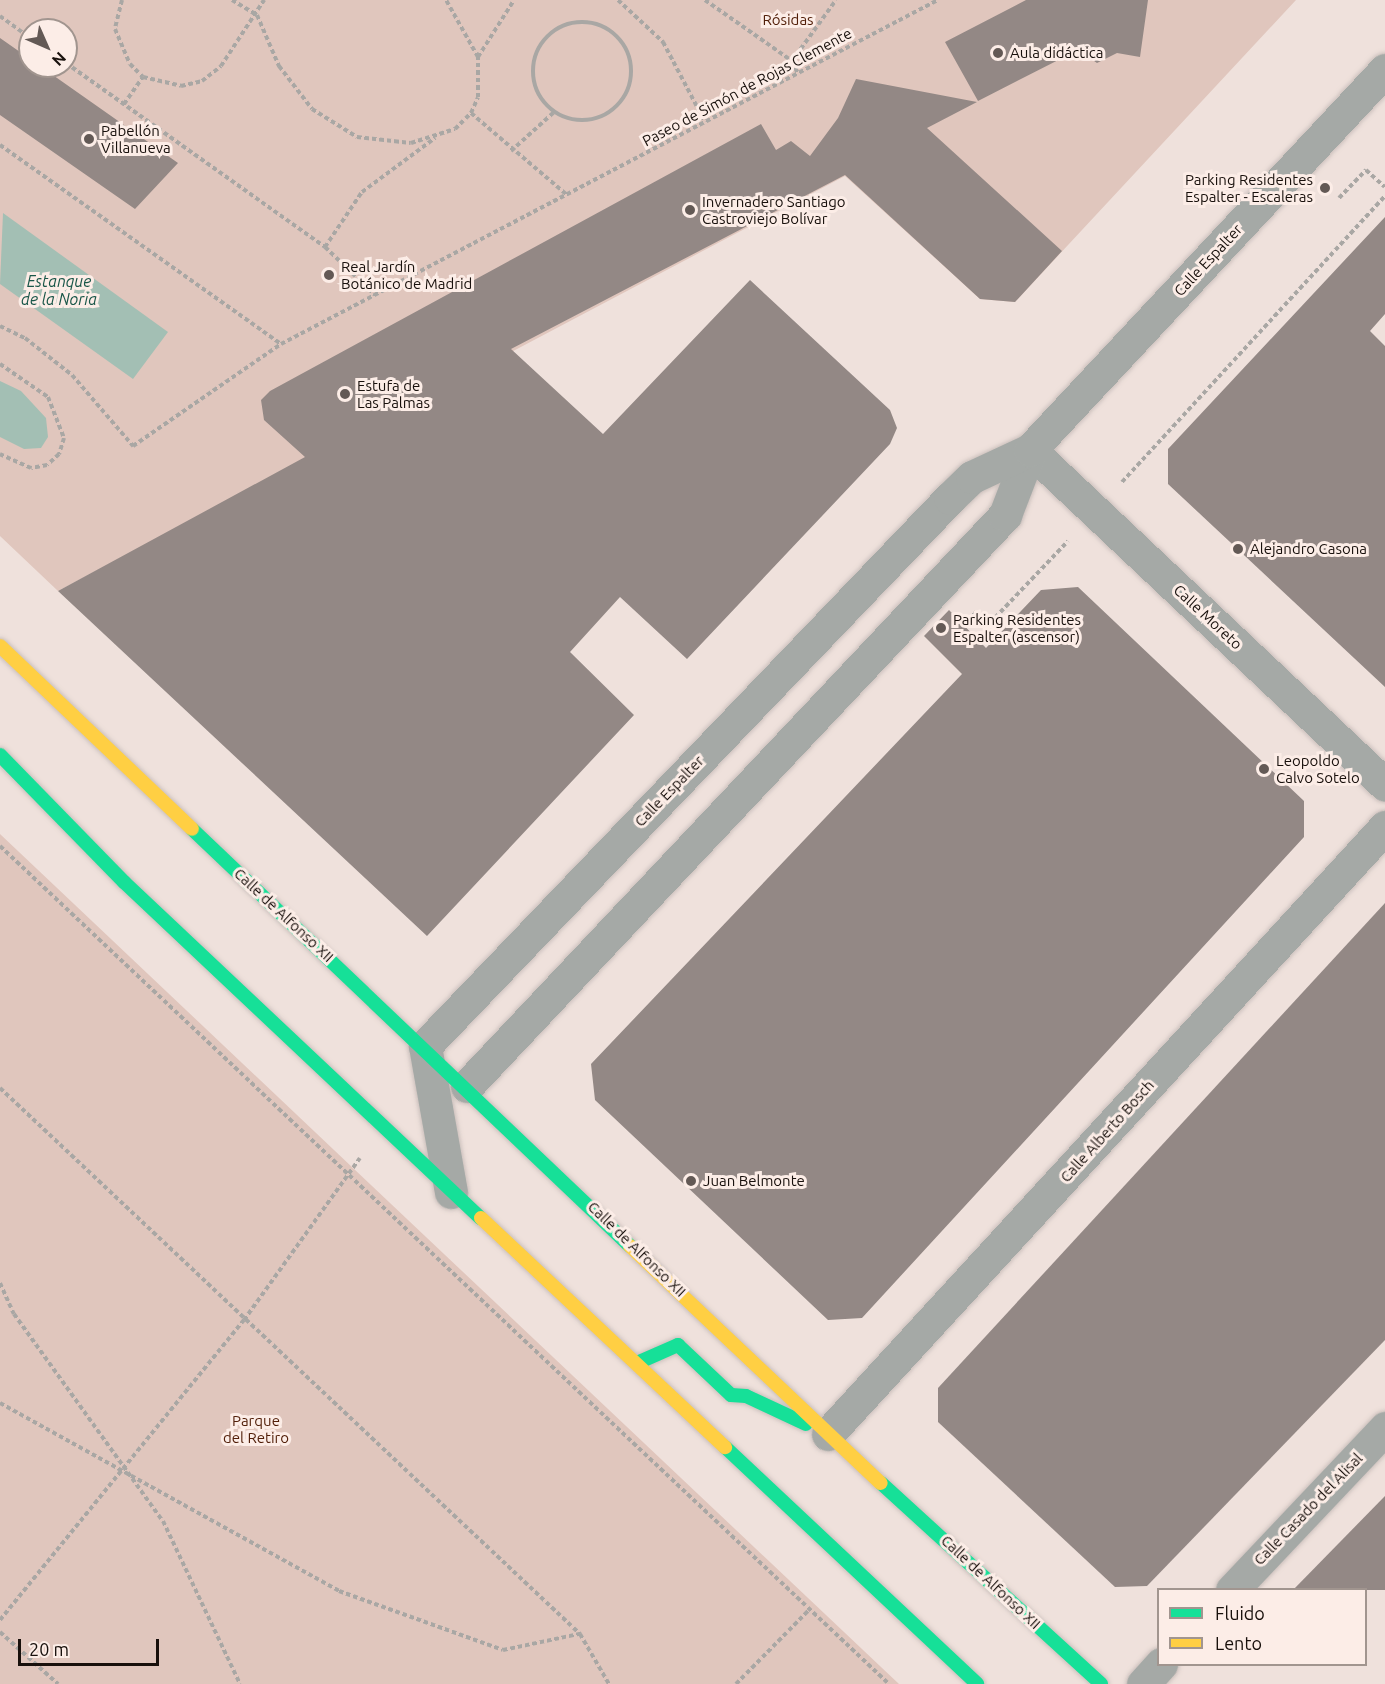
<!DOCTYPE html>
<html>
<head>
<meta charset="utf-8">
<style>
  body { margin:0 }
  #map { position:relative; width:1385px; height:1684px; overflow:hidden; background:#efe1dc; font-family:Ubuntu,sans-serif }
  div>[style] { position:absolute }
  [style*='--x'] { left:calc(var(--x)*1px); top:calc(var(--y)*1px); width:calc(var(--w)*1px); rotate:calc(var(--a)*1deg) }
  .green>* { inset:0; background:#e0c6bd }
  .water>* { inset:0; background:#a3bfb4 }
  .building>* { inset:0; background:#938885 }
  .path>* { height:4px; margin-top:-2px; transform-origin:0; background:repeating-linear-gradient(90deg,#a9a7a4 0 4.5px,transparent 0 7.5px) }
  .path>.ring { margin:-2px; padding:0; box-sizing:content-box; background:none; border:4px solid #a9a7a4; border-radius:50% }
  .roads { filter:drop-shadow(0 0 2px #cbc0bc) drop-shadow(0 0 2px #cbc0bc) }
  .street>* { height:33px; margin:-16.5px; padding:0 16.5px; transform-origin:16.5px; border-radius:16.5px; background:#a5a9a6 }
  .fast>* { height:14px; margin:-7px; padding:0 7px; transform-origin:7px; border-radius:7px; background:#16e098 }
  .slow>* { height:14px; margin:-7px; padding:0 7px; transform-origin:7px; border-radius:7px; background:#ffcf43 }
  .dots>* { width:16px; height:16px; translate:-50% -50%; box-sizing:border-box; border:3px solid #fcede7; border-radius:50% }
  span { translate:-50% -50%; white-space:nowrap; text-align:center; line-height:1.15; -webkit-text-stroke:6px #fcede7; paint-order:stroke }
  .park-label { font-size:15px; color:#511e08 }
  .poi-label { font-size:15px; color:#18100c }
  .left { translate:0 -50%; text-align:left }
  .right { translate:-100% -50%; text-align:right }
  .street-label { font-size:15px; color:#18100c }
  .water-label { font-size:16px; color:#195648; font-style:italic }
  .legend { position:absolute; left:1157px; top:1588px; width:210px; height:78px; box-sizing:border-box; background:#fcede7; border:2px solid #a1958f; margin:0; padding:8px 10px; list-style:none; font-size:18px; color:#18100c }
  .legend li { display:flex; align-items:center; gap:12px; height:30px }
  .legend b { width:30px; border:2px solid #a1958f }
  .north { position:absolute; left:18px; top:18px; width:60px; height:60px; box-sizing:border-box; background:#fcede7; border:2px solid #a1958f; border-radius:50%; rotate:135deg; font-size:16px; font-weight:700; line-height:24px; text-align:center; color:#18100c }
  .north::after { content:''; display:block; margin:auto; width:21px; height:27px; background:#635955; clip-path:polygon(50% 0,100% 100%,50% 72%,0 100%) }
  .scale { position:absolute; left:18px; top:1639px; width:141px; height:27px; box-sizing:border-box; border:3px solid #18100c; border-top:0; padding-left:8px; font-size:18px; line-height:21px; white-space:nowrap; color:#18100c; -webkit-text-stroke:4px #fcede7; paint-order:stroke }
</style>
</head>
<body>
<div id="map">
  <div class="green">
    <div style="clip-path:polygon(evenodd,0 0,1296px 0,1015px 302px,980px 299px,845px 176px,58px 591px,0 536px,0 0,30px 30px,66px 30px,66px 66px,30px 66px,30px 30px)"></div>
    <div style="clip-path:polygon(0 834px,353px 1168px,899px 1684px,0 1684px)"></div>
  </div>
  <div class="water">
    <div style="clip-path:polygon(3px 213px,168px 332px,133px 379px,0 284px)"></div>
    <div style="clip-path:polygon(0 381px,21px 391px,46px 418px,48px 437px,41px 448px,24px 449px,0 437px)"></div>
  </div>
  <div class="building">
    <div style="clip-path:polygon(1026px 0,1148px 0,1140px 57px,1117px 53px,1097px 63px,1078px 50px,978px 101px,945px 42px)"></div>
    <div style="clip-path:polygon(0 38px,30px 59px,30px 66px,40px 66px,178px 163px,135px 209px,0 115px)"></div>
    <div style="clip-path:polygon(856px 79px,977px 102px,927px 128px,1062px 251px,1015px 302px,980px 299px,845px 175px,511px 349px,603px 434px,750px 280px,890px 410px,897px 428px,890px 444px,687px 659px,620px 597px,570px 652px,634px 715px,427px 936px,58px 591px,305px 457px,264px 420px,261px 400px,270px 391px,761px 124px,776px 150px,791px 141px,810px 156px,838px 118px)"></div>
    <div style="clip-path:polygon(1385px 217px,1385px 314px,1370px 331px,1385px 346px,1385px 687px,1168px 484px,1168px 449px)"></div>
    <div style="clip-path:polygon(1078px 587px,1304px 801px,1304px 837px,862px 1318px,828px 1320px,595px 1100px,591px 1064px,962px 674px,924px 636px,949px 610px,986px 648px,1041px 590px)"></div>
    <div style="clip-path:polygon(1385px 903px,1385px 1340px,1147px 1586px,1115px 1587px,938px 1422px,938px 1388px)"></div>
    <div style="clip-path:polygon(1385px 1496px,1385px 1590px,1293px 1590px)"></div>
  </div>
  <div class="path">
    <div style="--x:122;--y:0;--w:30;--a:104"></div>
    <div style="--x:115;--y:29;--w:38;--a:67"></div>
    <div style="--x:130;--y:64;--w:18;--a:45"></div>
    <div style="--x:143;--y:77;--w:39;--a:13"></div>
    <div style="--x:181;--y:86;--w:22;--a:-13"></div>
    <div style="--x:202;--y:81;--w:24;--a:-38"></div>
    <div style="--x:221;--y:66;--w:79;--a:-56.9"></div>
    <div style="--x:232;--y:0;--w:29;--a:31"></div>
    <div style="--x:257;--y:15;--w:56;--a:66.7"></div>
    <div style="--x:279;--y:66;--w:54;--a:52.5"></div>
    <div style="--x:312;--y:109;--w:53;--a:31.9"></div>
    <div style="--x:357;--y:137;--w:54;--a:6.3"></div>
    <div style="--x:411;--y:143;--w:46;--a:-17.7"></div>
    <div style="--x:455;--y:129;--w:23;--a:-45"></div>
    <div style="--x:471;--y:113;--w:17;--a:-66"></div>
    <div style="--x:478;--y:97;--w:40;--a:-90"></div>
    <div style="--x:478;--y:57;--w:65;--a:-119.3"></div>
    <div style="--x:618;--y:0;--w:62;--a:43"></div>
    <div style="--x:663;--y:42;--w:90;--a:62.3"></div>
    <div style="--x:705;--y:0;--w:106;--a:35"></div>
    <div style="--x:792;--y:61;--w:14;--a:65"></div>
    <div style="--x:0;--y:16;--w:37;--a:36"></div>
    <div class="ring" style="left:533px;top:22px;width:94px;height:94px"></div>
    <div style="--x:478;--y:57;--w:67;--a:-57.7"></div>
    <div style="--x:792;--y:61;--w:75;--a:-54.2"></div>
    <div style="--x:66;--y:63;--w:318;--a:35.4"></div>
    <div style="--x:325;--y:247;--w:69;--a:43.8"></div>
    <div style="--x:124;--y:104;--w:33;--a:-55"></div>
    <div style="--x:471;--y:113;--w:126;--a:40.5"></div>
    <div style="--x:0;--y:145;--w:344;--a:35.3"></div>
    <div style="--x:281;--y:344;--w:742;--a:-27.64"></div>
    <div style="--x:511;--y:151;--w:57;--a:-42.1"></div>
    <div style="--x:1339;--y:198;--w:39;--a:-46"></div>
    <div style="--x:1366;--y:170;--w:25;--a:42"></div>
    <div style="--x:325;--y:247;--w:66;--a:-56.1"></div>
    <div style="--x:362;--y:192;--w:91;--a:-36.5"></div>
    <div style="--x:0;--y:326;--w:28;--a:26"></div>
    <div style="--x:25;--y:338;--w:60;--a:38.2"></div>
    <div style="--x:72;--y:375;--w:94;--a:49.3"></div>
    <div style="--x:133;--y:446;--w:180;--a:-34.6"></div>
    <div style="--x:0;--y:364;--w:58;--a:34.5"></div>
    <div style="--x:48;--y:397;--w:44;--a:68.7"></div>
    <div style="--x:64;--y:438;--w:17;--a:107"></div>
    <div style="--x:59;--y:454;--w:16;--a:137"></div>
    <div style="--x:47;--y:465;--w:16;--a:169"></div>
    <div style="--x:31;--y:468;--w:34;--a:-156"></div>
    <div style="--x:1122;--y:482;--w:389;--a:-47.4"></div>
    <div style="--x:973;--y:612;--w:20;--a:33"></div>
    <div style="--x:990;--y:623;--w:113;--a:-46.4"></div>
    <div style="--x:0;--y:846;--w:1222;--a:43.31"></div>
    <div style="--x:0;--y:1088;--w:797;--a:43.27"></div>
    <div style="--x:580;--y:1634;--w:58;--a:59.9"></div>
    <div style="--x:0;--y:1283;--w:34;--a:66"></div>
    <div style="--x:14;--y:1314;--w:255;--a:54.3"></div>
    <div style="--x:163;--y:1521;--w:180;--a:64.7"></div>
    <div style="--x:0;--y:1403;--w:388;--a:29"></div>
    <div style="--x:339;--y:1591;--w:174;--a:19.8"></div>
    <div style="--x:503;--y:1650;--w:78;--a:-11.9"></div>
    <div style="--x:0;--y:1620;--w:387;--a:-50.9"></div>
    <div style="--x:244;--y:1320;--w:199;--a:-54.4"></div>
    <div style="--x:0;--y:1632;--w:78;--a:41.9"></div>
    <div style="--x:736;--y:1684;--w:104;--a:-45.4"></div>
  </div>
  <div class="roads">
    <div class="street">
      <div style="--x:1030;--y:450;--w:488;--a:43.3"></div>
      <div style="--x:467;--y:1086;--w:785;--a:-46.7"></div>
      <div style="--x:1005;--y:515;--w:70;--a:-69"></div>
      <div style="--x:451;--y:1192;--w:148;--a:-100.1"></div>
      <div style="--x:425;--y:1046;--w:759;--a:-46.23"></div>
      <div style="--x:950;--y:498;--w:30;--a:-44"></div>
      <div style="--x:972;--y:477;--w:64;--a:-25"></div>
      <div style="--x:1030;--y:450;--w:520;--a:-46.95"></div>
      <div style="--x:828;--y:1434;--w:824;--a:-47.46"></div>
      <div style="--x:1232;--y:1590;--w:223;--a:-46.6"></div>
      <div style="--x:1143;--y:1684;--w:27;--a:-48"></div>
    </div>
    <div class="fast">
      <div style="--x:0;--y:755;--w:177;--a:45.7"></div>
      <div style="--x:124;--y:882;--w:490;--a:43.3"></div>
      <div style="--x:192;--y:829;--w:605;--a:43.59"></div>
      <div style="--x:637;--y:1363;--w:45;--a:-23.7"></div>
      <div style="--x:678;--y:1345;--w:73;--a:43.3"></div>
      <div style="--x:731;--y:1395;--w:15;--a:4"></div>
      <div style="--x:746;--y:1396;--w:66;--a:25"></div>
      <div style="--x:725;--y:1447;--w:346;--a:43.2"></div>
      <div style="--x:881;--y:1483;--w:298;--a:42.4"></div>
    </div>
    <div class="slow">
      <div style="--x:0;--y:646;--w:265;--a:43.6"></div>
      <div style="--x:481;--y:1218;--w:335;--a:43.2"></div>
      <div style="--x:630;--y:1246;--w:345;--a:43.4"></div>
    </div>
  </div>
  <div class="dots">
    <div style="left:998px;top:53px;background:#635955"></div>
    <div style="left:89px;top:139px;background:#635955"></div>
    <div style="left:1325px;top:188px;background:#635955"></div>
    <div style="left:690px;top:210px;background:#635955"></div>
    <div style="left:329px;top:275px;background:#635955"></div>
    <div style="left:345px;top:394px;background:#635955"></div>
    <div style="left:1238px;top:549px;background:#635955"></div>
    <div style="left:941px;top:628px;background:#635955"></div>
    <div style="left:1264px;top:769px;background:#635955"></div>
    <div style="left:691px;top:1181px;background:#635955"></div>
  </div>
  <div class="park-label">
    <span style="left:788px;top:20px">Rósidas</span>
    <span style="left:256px;top:1429px">Parque<br>del Retiro</span>
  </div>
  <div class="poi-label">
    <span class="left" style="left:1010px;top:53px">Aula didáctica</span>
    <span class="left" style="left:101px;top:139px">Pabellón<br>Villanueva</span>
    <span class="right" style="left:1313px;top:188px">Parking Residentes<br>Espalter - Escaleras</span>
    <span class="left" style="left:702px;top:210px">Invernadero Santiago<br>Castroviejo Bolívar</span>
    <span class="left" style="left:341px;top:275px">Real Jardín<br>Botánico de Madrid</span>
    <span class="left" style="left:357px;top:394px">Estufa de<br>Las Palmas</span>
    <span class="left" style="left:1250px;top:549px">Alejandro Casona</span>
    <span class="left" style="left:953px;top:628px">Parking Residentes<br>Espalter (ascensor)</span>
    <span class="left" style="left:1276px;top:769px">Leopoldo<br>Calvo Sotelo</span>
    <span class="left" style="left:703px;top:1181px">Juan Belmonte</span>
  </div>
  <div class="street-label">
    <span style="left:747px;top:87px;rotate:-28deg">Paseo de Simón de Rojas Clemente</span>
    <span style="left:1208px;top:260px;rotate:-47deg">Calle Espalter</span>
    <span style="left:1208px;top:617px;rotate:43deg">Calle Moreto</span>
    <span style="left:669px;top:791px;rotate:-46deg">Calle Espalter</span>
    <span style="left:284px;top:915px;rotate:43deg">Calle de Alfonso XII</span>
    <span style="left:1107px;top:1131px;rotate:-48deg">Calle Alberto Bosch</span>
    <span style="left:637px;top:1249px;rotate:44deg">Calle de Alfonso XII</span>
    <span style="left:1308px;top:1509px;rotate:-46deg">Calle Casado del Alisal</span>
    <span style="left:991px;top:1582px;rotate:43deg">Calle de Alfonso XII</span>
  </div>
  <div class="water-label">
    <span style="left:59px;top:290px">Estanque<br>de la Noria</span>
  </div>
  <ul class="legend">
  <li><b style="height:8px;background:#16e098"></b>Fluido</li>
  <li><b style="height:8px;background:#ffcf43"></b>Lento</li>
  </ul>
  <div class="north">N</div>
  <div class="scale">20 m</div>
</div>
</body>
</html>
